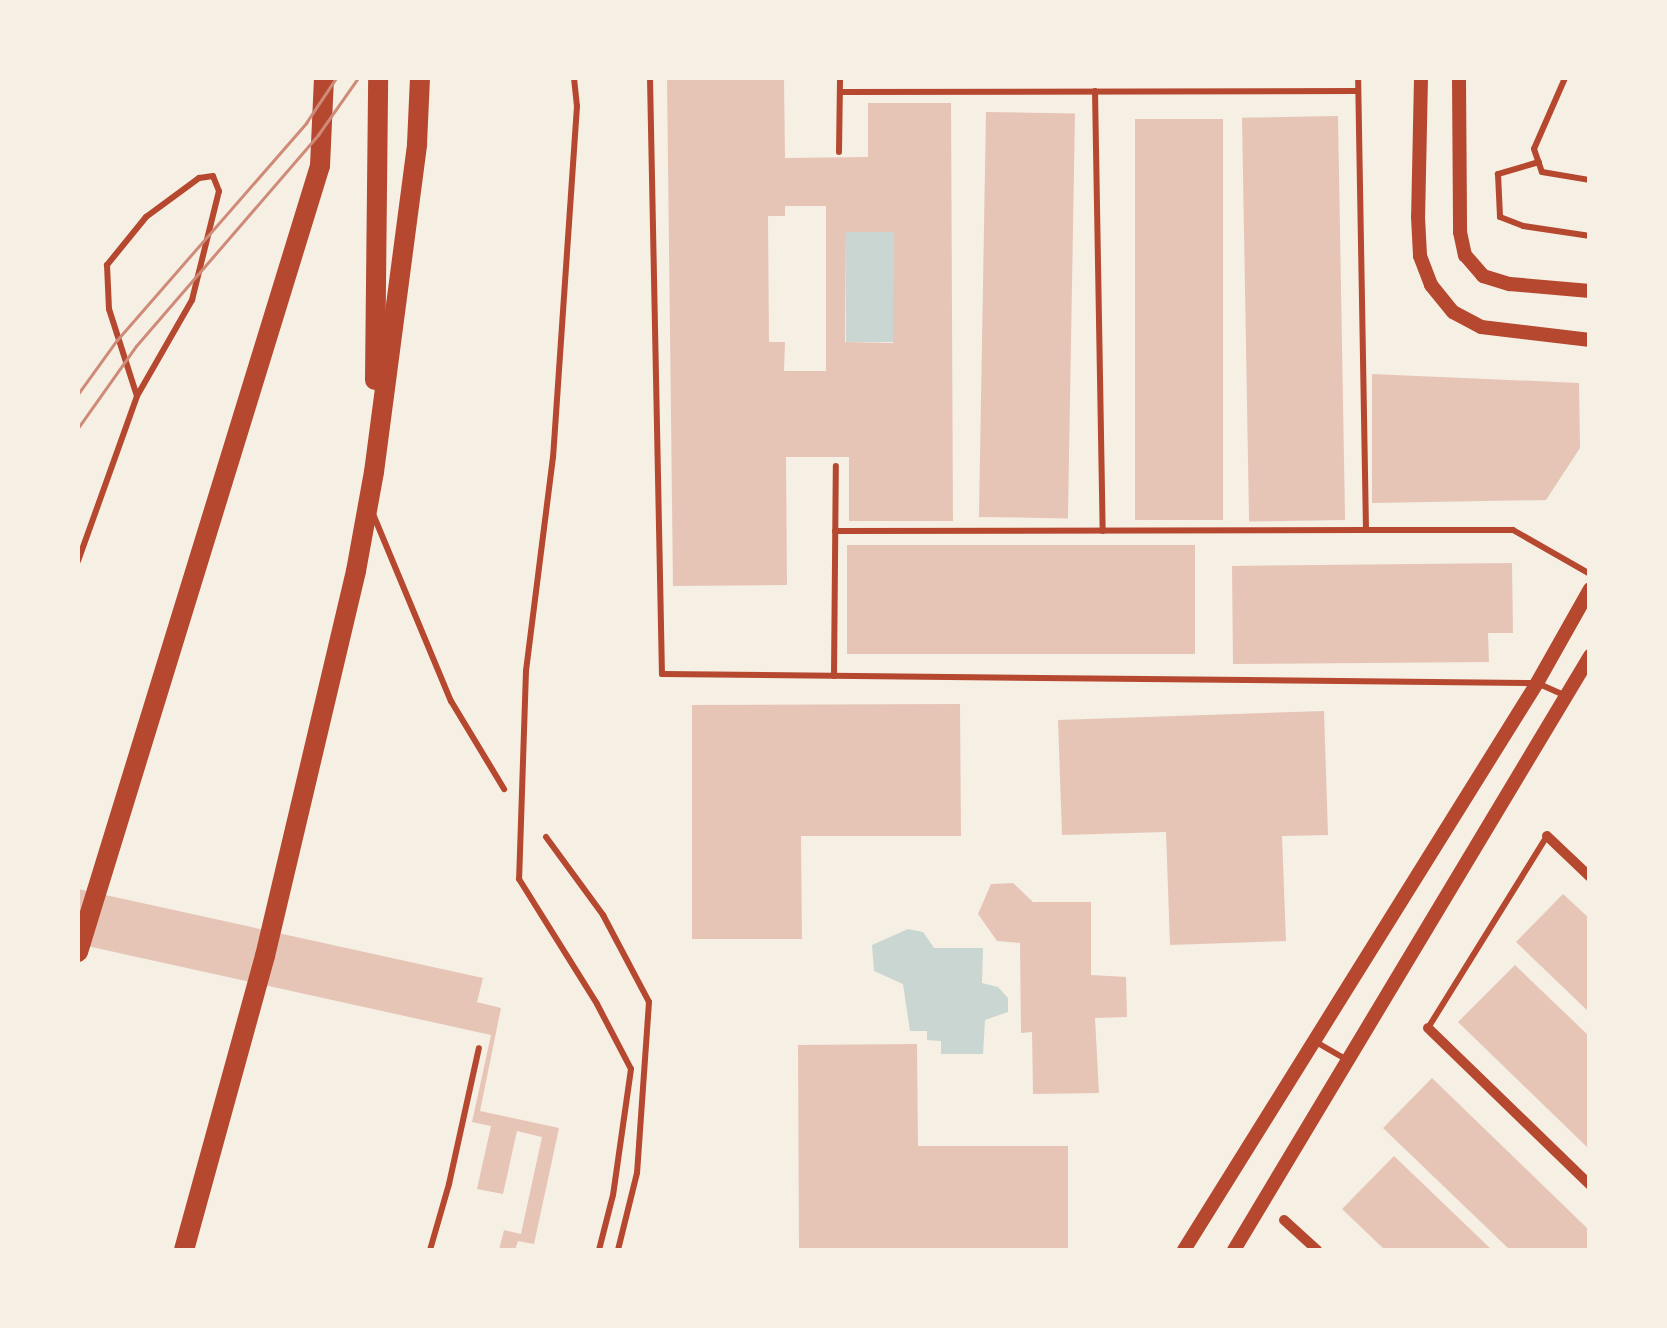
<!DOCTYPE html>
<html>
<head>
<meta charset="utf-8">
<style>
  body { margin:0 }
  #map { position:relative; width:1667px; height:1328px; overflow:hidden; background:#f6efe4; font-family:Commissioner,sans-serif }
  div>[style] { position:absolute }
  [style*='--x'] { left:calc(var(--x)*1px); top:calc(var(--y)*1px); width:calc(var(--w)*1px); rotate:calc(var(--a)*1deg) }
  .water>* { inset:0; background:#c9d6d2; transform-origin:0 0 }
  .building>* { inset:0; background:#e6c5b7; transform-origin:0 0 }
  .service>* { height:6px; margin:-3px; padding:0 3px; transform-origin:3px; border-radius:3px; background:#b5482f }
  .minor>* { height:10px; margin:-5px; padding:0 5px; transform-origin:5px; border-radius:5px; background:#b5482f }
  .tertiary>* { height:14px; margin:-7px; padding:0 7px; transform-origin:7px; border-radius:7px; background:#b5482f }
  .motorway>* { height:20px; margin:-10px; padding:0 10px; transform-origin:10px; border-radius:10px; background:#b5482f }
  .tram>* { height:2.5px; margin:-1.25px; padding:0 1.25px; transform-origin:1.25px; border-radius:1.25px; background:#cf8b77 }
  span { translate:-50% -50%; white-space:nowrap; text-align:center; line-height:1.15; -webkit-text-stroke:8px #f6efe4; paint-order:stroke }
  .frame { position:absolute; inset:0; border:80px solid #f6efe4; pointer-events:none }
</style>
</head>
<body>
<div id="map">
  <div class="water">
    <div style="left:846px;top:232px;width:48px;height:110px"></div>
    <div style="clip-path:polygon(908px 929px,923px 932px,934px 948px,983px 948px,982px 983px,998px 987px,1008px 998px,1008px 1012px,985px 1020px,983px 1054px,941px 1054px,941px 1041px,927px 1040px,927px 1031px,910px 1031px,903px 984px,874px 971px,872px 945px)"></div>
  </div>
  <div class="building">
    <div style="clip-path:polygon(evenodd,667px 78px,784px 78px,785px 158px,868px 157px,868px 103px,951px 103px,953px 521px,849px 521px,849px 457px,786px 457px,787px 585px,673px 586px,667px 78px,785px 206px,826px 206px,826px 371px,784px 371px,785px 342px,769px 342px,768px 216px,785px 216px,785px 206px,667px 78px,846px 232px,894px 232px,893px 343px,845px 342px,846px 232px)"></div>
    <div style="left:986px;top:112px;width:89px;height:405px;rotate:1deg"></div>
    <div style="left:1338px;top:116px;width:404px;height:96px;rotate:89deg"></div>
    <div style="left:1135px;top:119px;width:88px;height:401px"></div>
    <div style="clip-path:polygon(1372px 374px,1579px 383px,1580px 448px,1546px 500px,1372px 503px)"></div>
    <div style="left:847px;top:545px;width:348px;height:109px"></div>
    <div style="clip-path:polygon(1512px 563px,1513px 633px,1488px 633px,1489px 662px,1233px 664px,1232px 566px)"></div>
    <div style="clip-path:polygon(960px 704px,961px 836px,801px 836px,802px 939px,692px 939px,692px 705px)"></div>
    <div style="clip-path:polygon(1324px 711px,1328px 835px,1282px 836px,1286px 941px,1170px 945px,1166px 832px,1062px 835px,1058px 720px)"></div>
    <div style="clip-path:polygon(1013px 883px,1033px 902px,1091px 902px,1091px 975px,1126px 977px,1127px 1017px,1095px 1018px,1099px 1093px,1033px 1094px,1032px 1032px,1021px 1033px,1020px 943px,997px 941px,978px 914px,991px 884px)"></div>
    <div style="clip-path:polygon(78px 889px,483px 978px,477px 1002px,501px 1008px,480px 1111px,559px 1128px,534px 1244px,518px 1241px,515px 1250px,499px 1250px,504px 1230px,521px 1234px,542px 1137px,517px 1131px,503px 1194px,477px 1189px,491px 1126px,472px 1122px,491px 1035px,78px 944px)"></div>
    <div style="clip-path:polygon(1563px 894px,1590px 919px,1590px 1013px,1516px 942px)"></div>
    <div style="clip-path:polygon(1515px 965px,1590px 1037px,1590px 1150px,1458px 1022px)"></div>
    <div style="clip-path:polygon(917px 1044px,918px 1146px,1068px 1146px,1068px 1250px,799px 1250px,798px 1045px)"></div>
    <div style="clip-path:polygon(1432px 1078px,1590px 1231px,1590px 1250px,1510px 1250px,1383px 1128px)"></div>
    <div style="clip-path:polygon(1394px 1156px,1492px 1250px,1385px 1250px,1342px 1209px)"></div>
  </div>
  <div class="service">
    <div style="--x:574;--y:78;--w:28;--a:84"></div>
    <div style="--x:577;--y:106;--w:352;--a:93.9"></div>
    <div style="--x:553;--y:457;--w:216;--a:97.2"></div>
    <div style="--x:526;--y:671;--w:208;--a:91.9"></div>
    <div style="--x:519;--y:879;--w:147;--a:58"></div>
    <div style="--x:597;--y:1004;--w:73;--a:62.4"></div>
    <div style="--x:631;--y:1069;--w:127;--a:98.1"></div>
    <div style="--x:613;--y:1195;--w:57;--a:104.3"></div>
    <div style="--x:650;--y:78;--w:596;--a:88.85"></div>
    <div style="--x:662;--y:674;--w:875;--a:0.59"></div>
    <div style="--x:1537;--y:683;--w:32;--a:24"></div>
    <div style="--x:1565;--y:78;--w:77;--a:113.6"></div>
    <div style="--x:1534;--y:149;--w:24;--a:71"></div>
    <div style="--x:1542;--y:172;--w:49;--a:9.5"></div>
    <div style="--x:1095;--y:91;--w:440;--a:89"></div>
    <div style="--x:840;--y:92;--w:518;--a:-0.11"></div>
    <div style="--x:839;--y:152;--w:74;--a:-89.2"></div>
    <div style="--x:1539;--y:162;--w:43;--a:163.7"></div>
    <div style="--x:1498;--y:174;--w:43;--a:87.3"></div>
    <div style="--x:1500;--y:217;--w:25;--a:21"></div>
    <div style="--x:1523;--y:226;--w:68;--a:8.5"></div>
    <div style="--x:373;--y:514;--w:203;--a:67.4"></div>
    <div style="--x:451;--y:701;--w:103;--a:58.9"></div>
    <div style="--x:1366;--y:530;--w:147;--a:0"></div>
    <div style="--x:1513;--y:530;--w:89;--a:29.7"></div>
    <div style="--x:835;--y:531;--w:531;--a:-0.11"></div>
    <div style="--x:1366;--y:530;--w:452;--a:-91"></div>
    <div style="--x:78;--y:561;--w:175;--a:-70.3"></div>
    <div style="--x:137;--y:396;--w:111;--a:-60.2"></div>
    <div style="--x:192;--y:300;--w:112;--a:-76.1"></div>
    <div style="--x:219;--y:191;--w:16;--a:-112"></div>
    <div style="--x:213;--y:176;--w:14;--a:172"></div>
    <div style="--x:199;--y:178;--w:66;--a:143.7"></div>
    <div style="--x:146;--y:217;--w:62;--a:129.1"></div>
    <div style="--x:107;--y:265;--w:44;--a:87.4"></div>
    <div style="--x:109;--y:309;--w:91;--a:72.2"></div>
    <div style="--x:834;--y:676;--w:210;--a:-89.5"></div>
    <div style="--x:546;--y:837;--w:97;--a:53.8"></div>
    <div style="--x:603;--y:915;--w:98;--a:62.1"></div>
    <div style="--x:649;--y:1002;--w:171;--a:94"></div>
    <div style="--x:637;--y:1173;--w:79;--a:103.9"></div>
    <div style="--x:1428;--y:1028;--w:226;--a:-58.2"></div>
    <div style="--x:1316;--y:1042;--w:38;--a:30"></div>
    <div style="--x:430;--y:1250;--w:69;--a:-73.9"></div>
    <div style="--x:449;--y:1184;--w:139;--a:-77.6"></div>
  </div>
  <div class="minor">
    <div style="--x:1547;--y:836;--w:59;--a:43.6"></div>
    <div style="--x:1428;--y:1028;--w:226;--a:44.1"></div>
    <div style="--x:1284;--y:1220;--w:45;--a:42.3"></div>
  </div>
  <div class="tertiary">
    <div style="--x:1421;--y:78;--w:139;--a:91.2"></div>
    <div style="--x:1418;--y:217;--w:39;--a:87"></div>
    <div style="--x:1420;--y:256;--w:31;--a:69"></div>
    <div style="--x:1431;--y:285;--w:35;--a:51"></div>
    <div style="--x:1453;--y:312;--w:32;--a:28"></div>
    <div style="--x:1481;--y:327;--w:110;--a:6.8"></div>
    <div style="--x:1459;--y:78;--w:154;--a:89.6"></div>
    <div style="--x:1460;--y:232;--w:24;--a:78"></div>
    <div style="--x:1465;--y:255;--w:28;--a:49"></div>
    <div style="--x:1483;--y:276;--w:28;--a:17"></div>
    <div style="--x:1510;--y:284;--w:80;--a:5"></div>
    <div style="--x:1184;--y:1250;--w:668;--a:-58.09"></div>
    <div style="--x:1537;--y:683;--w:108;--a:-60.6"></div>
    <div style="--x:1234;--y:1250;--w:693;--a:-59.06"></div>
  </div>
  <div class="motorway">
    <div style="--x:375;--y:380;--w:302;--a:-89.4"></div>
    <div style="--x:78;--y:952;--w:822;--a:-72.89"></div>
    <div style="--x:320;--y:166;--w:88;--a:-87.4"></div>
    <div style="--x:184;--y:1250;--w:305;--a:-74.6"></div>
    <div style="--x:265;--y:956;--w:396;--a:-76.7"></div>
    <div style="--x:356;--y:571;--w:101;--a:-79.7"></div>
    <div style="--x:374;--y:472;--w:331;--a:-82.5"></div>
    <div style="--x:417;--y:144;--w:66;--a:-87.4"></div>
  </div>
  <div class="tram">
    <div style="--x:78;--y:394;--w:67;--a:-54.2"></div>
    <div style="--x:117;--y:340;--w:288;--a:-48.9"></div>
    <div style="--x:306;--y:123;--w:54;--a:-56.3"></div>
    <div style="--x:78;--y:428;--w:100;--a:-54.7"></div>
    <div style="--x:136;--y:346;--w:279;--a:-49.2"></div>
    <div style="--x:318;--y:135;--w:70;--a:-54.9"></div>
  </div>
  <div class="frame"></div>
</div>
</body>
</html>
